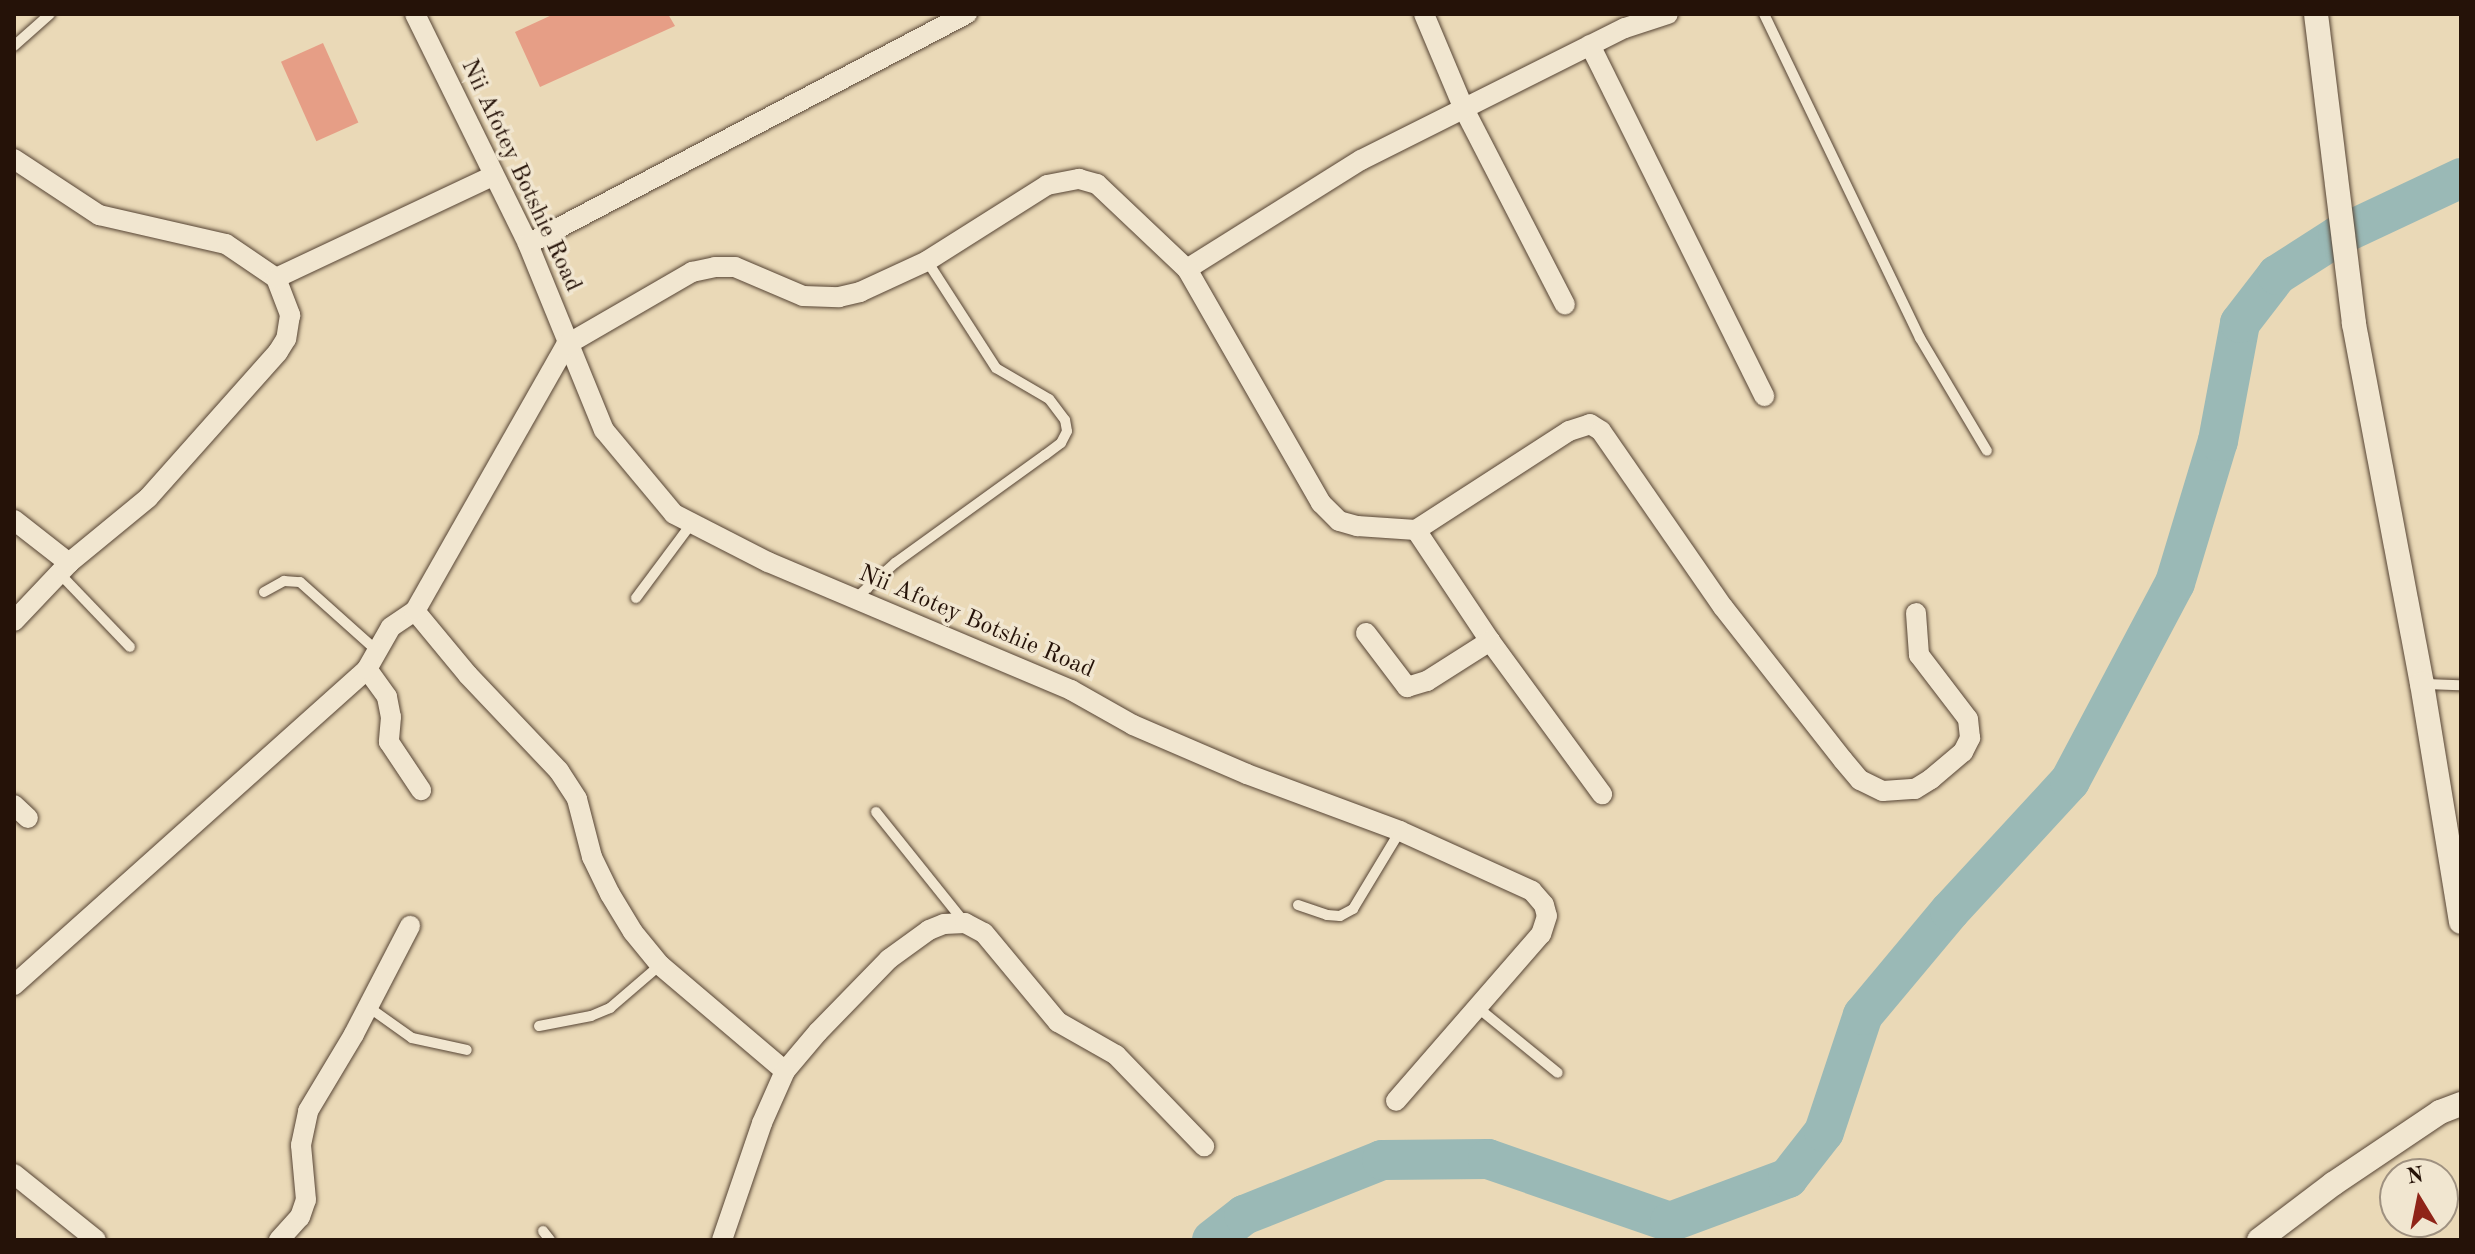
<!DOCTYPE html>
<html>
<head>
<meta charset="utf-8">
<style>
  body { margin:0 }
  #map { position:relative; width:2475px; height:1254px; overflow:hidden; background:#ead9b7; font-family:"Old Standard TT",serif }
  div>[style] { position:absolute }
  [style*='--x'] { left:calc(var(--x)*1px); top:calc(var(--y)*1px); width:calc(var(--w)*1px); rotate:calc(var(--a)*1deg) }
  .river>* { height:40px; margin:-20px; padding:0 20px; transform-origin:20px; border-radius:20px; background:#9ab9b6 }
  .building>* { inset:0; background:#e69e86; transform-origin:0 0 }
  .roads { filter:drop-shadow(0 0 2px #564434) drop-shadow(0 0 2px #564434) }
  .service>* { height:10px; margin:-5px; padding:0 5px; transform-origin:5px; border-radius:5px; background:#f1e6d0 }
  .minor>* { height:20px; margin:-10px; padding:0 10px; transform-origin:10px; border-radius:10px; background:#f1e6d0 }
  .tertiary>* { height:24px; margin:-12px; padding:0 12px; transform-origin:12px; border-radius:12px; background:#f1e6d0 }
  span { translate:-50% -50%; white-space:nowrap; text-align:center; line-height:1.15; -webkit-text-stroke:7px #f1e6d0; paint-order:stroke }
  .street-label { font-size:24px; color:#251208 }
  .frame { position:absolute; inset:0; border:16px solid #251208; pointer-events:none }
  .north { position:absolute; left:2379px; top:1158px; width:80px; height:80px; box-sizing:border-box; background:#f1e6d0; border:2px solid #9f9180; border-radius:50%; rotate:350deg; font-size:22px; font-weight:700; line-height:32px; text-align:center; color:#251208 }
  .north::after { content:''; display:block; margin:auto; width:28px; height:36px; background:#8f2418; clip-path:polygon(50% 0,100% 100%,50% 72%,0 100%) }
</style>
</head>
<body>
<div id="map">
  <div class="river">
    <div style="--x:1212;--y:1240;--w:41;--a:-38"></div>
    <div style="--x:1244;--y:1215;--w:149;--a:-21.7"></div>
    <div style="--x:1382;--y:1160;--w:106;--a:-0.5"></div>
    <div style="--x:1488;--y:1159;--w:193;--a:19.1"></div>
    <div style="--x:1670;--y:1222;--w:126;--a:-20.4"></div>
    <div style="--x:1788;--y:1178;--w:58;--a:-52"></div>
    <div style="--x:1824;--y:1132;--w:123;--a:-71.6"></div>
    <div style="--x:1863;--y:1015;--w:136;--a:-50.1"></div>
    <div style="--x:1950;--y:911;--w:177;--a:-47.3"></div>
    <div style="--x:2070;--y:781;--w:224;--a:-62.1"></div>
    <div style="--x:2175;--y:583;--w:148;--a:-73.2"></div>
    <div style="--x:2218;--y:441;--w:120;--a:-79.4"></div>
    <div style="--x:2240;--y:323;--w:61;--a:-52.4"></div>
    <div style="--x:2277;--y:275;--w:72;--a:-32.6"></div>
    <div style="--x:2338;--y:236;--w:136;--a:-25.2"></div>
  </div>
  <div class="building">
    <div style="clip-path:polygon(554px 14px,668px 14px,675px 26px,540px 87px,515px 32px)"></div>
    <div style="left:323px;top:43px;width:87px;height:46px;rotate:66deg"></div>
  </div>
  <div class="roads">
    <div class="service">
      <div style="--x:1764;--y:14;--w:360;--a:64.3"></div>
      <div style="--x:1920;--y:338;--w:131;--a:59.3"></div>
      <div style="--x:14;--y:46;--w:48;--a:-41.6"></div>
      <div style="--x:60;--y:574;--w:101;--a:46.2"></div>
      <div style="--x:264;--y:592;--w:23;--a:-29"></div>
      <div style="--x:284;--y:581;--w:16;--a:4"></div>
      <div style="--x:300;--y:582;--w:102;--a:41.8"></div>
      <div style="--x:636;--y:598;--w:94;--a:-53.3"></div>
      <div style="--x:855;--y:599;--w:54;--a:-42"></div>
      <div style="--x:895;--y:563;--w:185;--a:-35.8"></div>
      <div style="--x:1045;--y:455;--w:20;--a:-37"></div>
      <div style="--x:1061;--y:443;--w:13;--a:-63"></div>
      <div style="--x:1067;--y:431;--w:11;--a:-100"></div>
      <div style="--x:1065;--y:420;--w:26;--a:-127"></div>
      <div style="--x:1049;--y:399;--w:61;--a:-149.7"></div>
      <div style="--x:996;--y:368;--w:127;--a:-122.8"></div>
      <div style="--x:2424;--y:684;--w:37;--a:2"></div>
      <div style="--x:876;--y:812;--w:141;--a:51.3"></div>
      <div style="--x:1298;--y:905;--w:31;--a:19"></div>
      <div style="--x:1327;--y:915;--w:13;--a:4"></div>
      <div style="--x:1340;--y:916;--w:15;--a:-28"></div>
      <div style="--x:1353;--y:909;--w:91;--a:-58.9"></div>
      <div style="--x:367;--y:1006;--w:55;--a:35.4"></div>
      <div style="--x:412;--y:1038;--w:56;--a:12.3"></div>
      <div style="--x:1477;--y:1007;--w:104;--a:39.2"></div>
      <div style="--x:539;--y:1026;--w:53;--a:-10.9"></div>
      <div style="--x:591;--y:1016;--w:21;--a:-23"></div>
      <div style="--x:610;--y:1008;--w:66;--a:-40.7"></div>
      <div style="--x:543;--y:1231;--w:11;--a:52"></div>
    </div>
    <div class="minor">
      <div style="--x:415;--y:14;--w:256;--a:63.8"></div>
      <div style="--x:528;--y:244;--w:201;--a:67.8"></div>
      <div style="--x:604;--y:430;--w:109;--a:50.2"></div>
      <div style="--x:674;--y:514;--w:106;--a:27.1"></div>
      <div style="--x:768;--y:562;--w:329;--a:22.9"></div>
      <div style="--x:1071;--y:690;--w:71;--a:29.4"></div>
      <div style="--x:1133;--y:725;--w:124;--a:23.3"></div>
      <div style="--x:1247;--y:774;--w:163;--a:20.4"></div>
      <div style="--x:1400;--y:831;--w:145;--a:24.4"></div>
      <div style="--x:1532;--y:891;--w:18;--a:49"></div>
      <div style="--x:1544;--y:905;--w:11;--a:75"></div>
      <div style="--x:1547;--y:916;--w:19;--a:108"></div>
      <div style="--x:1541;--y:934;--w:221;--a:131"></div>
      <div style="--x:1424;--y:14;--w:103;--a:67.2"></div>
      <div style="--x:1464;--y:109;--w:220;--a:62.7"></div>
      <div style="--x:1590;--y:45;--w:392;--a:63.6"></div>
      <div style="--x:14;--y:159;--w:102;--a:33.4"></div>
      <div style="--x:99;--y:215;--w:130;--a:12.9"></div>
      <div style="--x:226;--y:244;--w:60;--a:34.2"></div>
      <div style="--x:276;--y:278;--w:40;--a:69"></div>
      <div style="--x:290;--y:315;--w:24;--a:99"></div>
      <div style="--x:286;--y:339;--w:15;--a:122"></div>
      <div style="--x:278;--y:352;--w:195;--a:131.7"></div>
      <div style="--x:148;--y:498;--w:102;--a:140.6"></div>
      <div style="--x:69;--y:563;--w:80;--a:133.5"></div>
      <div style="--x:528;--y:244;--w:496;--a:-27.7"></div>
      <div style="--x:1187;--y:269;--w:205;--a:-32.1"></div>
      <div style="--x:1361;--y:160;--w:295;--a:-26.6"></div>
      <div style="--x:1625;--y:28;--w:45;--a:-18"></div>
      <div style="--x:276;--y:278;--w:240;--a:-25.2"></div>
      <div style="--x:14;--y:520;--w:70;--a:38"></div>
      <div style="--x:1416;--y:530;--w:133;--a:56.3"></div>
      <div style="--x:1490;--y:641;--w:190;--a:53.8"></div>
      <div style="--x:415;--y:611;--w:83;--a:50.4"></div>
      <div style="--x:468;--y:675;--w:132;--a:46.5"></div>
      <div style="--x:559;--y:771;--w:33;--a:57"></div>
      <div style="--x:577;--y:799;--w:60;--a:75.5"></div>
      <div style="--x:592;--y:857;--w:41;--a:64.1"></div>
      <div style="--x:610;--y:894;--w:44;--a:58.8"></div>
      <div style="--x:633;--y:932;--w:43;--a:50.7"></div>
      <div style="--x:660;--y:965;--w:164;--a:40.3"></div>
      <div style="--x:1366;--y:633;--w:68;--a:52.8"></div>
      <div style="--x:1407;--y:687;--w:21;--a:-17"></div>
      <div style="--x:1427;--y:681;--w:75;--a:-32.4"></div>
      <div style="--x:367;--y:669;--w:34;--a:54"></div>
      <div style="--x:387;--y:697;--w:20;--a:79"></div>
      <div style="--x:391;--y:717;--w:25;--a:95"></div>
      <div style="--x:389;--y:742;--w:58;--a:56.3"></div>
      <div style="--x:14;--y:805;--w:19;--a:43"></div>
      <div style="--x:14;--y:985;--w:474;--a:-41.8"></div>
      <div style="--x:367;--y:669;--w:48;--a:-60.3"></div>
      <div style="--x:391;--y:627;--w:29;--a:-34"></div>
      <div style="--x:415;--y:611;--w:306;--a:-60.4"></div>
      <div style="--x:566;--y:345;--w:146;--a:-30.1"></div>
      <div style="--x:692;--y:272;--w:24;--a:-12"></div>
      <div style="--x:715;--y:267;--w:20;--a:0"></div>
      <div style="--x:735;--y:267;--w:74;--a:23.1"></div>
      <div style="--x:803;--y:296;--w:36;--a:2"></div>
      <div style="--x:839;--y:297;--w:22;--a:-13"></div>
      <div style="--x:860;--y:292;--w:74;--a:-24.8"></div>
      <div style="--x:927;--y:261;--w:142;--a:-32.3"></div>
      <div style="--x:1047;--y:185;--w:33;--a:-11"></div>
      <div style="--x:1079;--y:179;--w:19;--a:16"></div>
      <div style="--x:1097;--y:184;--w:124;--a:43.4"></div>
      <div style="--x:1187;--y:269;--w:270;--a:60.2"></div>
      <div style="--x:1321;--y:503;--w:25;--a:45"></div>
      <div style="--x:1339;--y:521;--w:19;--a:16"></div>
      <div style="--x:1357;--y:526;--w:59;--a:3.9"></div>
      <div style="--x:1416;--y:530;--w:182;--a:-32.9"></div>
      <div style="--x:1569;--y:431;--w:22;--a:-18"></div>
      <div style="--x:1590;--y:424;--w:13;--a:32"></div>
      <div style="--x:1601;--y:431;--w:214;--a:55.3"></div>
      <div style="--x:1723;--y:607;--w:194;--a:51.9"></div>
      <div style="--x:1843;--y:760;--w:26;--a:50"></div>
      <div style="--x:1860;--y:780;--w:25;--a:26"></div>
      <div style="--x:1883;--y:791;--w:32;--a:-4"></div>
      <div style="--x:1915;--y:789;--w:19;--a:-32"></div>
      <div style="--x:1931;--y:779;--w:42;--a:-40.2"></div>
      <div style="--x:1963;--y:752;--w:16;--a:-63"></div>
      <div style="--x:1970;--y:738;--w:19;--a:-96"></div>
      <div style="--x:1968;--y:719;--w:81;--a:-127.4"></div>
      <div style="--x:1919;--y:655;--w:42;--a:-94.1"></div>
      <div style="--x:14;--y:1174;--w:105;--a:38.8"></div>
      <div style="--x:279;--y:1240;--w:31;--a:-48"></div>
      <div style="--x:300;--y:1217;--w:18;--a:-71"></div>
      <div style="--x:306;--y:1200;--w:55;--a:-95.2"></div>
      <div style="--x:301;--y:1145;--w:35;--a:-78"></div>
      <div style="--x:308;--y:1111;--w:90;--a:-59.1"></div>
      <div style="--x:354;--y:1034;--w:122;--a:-62.6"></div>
      <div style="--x:722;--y:1240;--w:124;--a:-71.1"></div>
      <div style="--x:762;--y:1123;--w:57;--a:-66.1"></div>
      <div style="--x:785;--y:1071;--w:51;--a:-49.8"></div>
      <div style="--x:818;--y:1032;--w:102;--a:-45.8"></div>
      <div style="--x:889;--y:959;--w:49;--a:-35.9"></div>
      <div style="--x:929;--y:930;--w:16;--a:-22"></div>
      <div style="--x:944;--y:924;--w:21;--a:-3"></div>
      <div style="--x:965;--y:923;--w:21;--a:28"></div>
      <div style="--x:984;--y:933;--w:116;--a:50.3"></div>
      <div style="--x:1058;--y:1022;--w:67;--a:29.6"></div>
      <div style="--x:1116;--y:1055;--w:127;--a:46"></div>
    </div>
    <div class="tertiary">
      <div style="--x:2316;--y:14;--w:312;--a:83"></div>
      <div style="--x:2354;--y:324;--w:366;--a:79.3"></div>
      <div style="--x:2422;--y:684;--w:241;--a:80.7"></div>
      <div style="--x:2259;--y:1240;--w:93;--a:-37.1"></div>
      <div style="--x:2333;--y:1184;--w:129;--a:-33.9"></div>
      <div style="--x:2440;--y:1112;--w:22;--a:-21"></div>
    </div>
  </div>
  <div class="street-label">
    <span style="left:520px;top:176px;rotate:65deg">Nii Afotey Botshie Road</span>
    <span style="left:976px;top:623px;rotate:23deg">Nii Afotey Botshie Road</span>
  </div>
  <div class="frame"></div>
  <div class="north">N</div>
</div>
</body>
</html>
